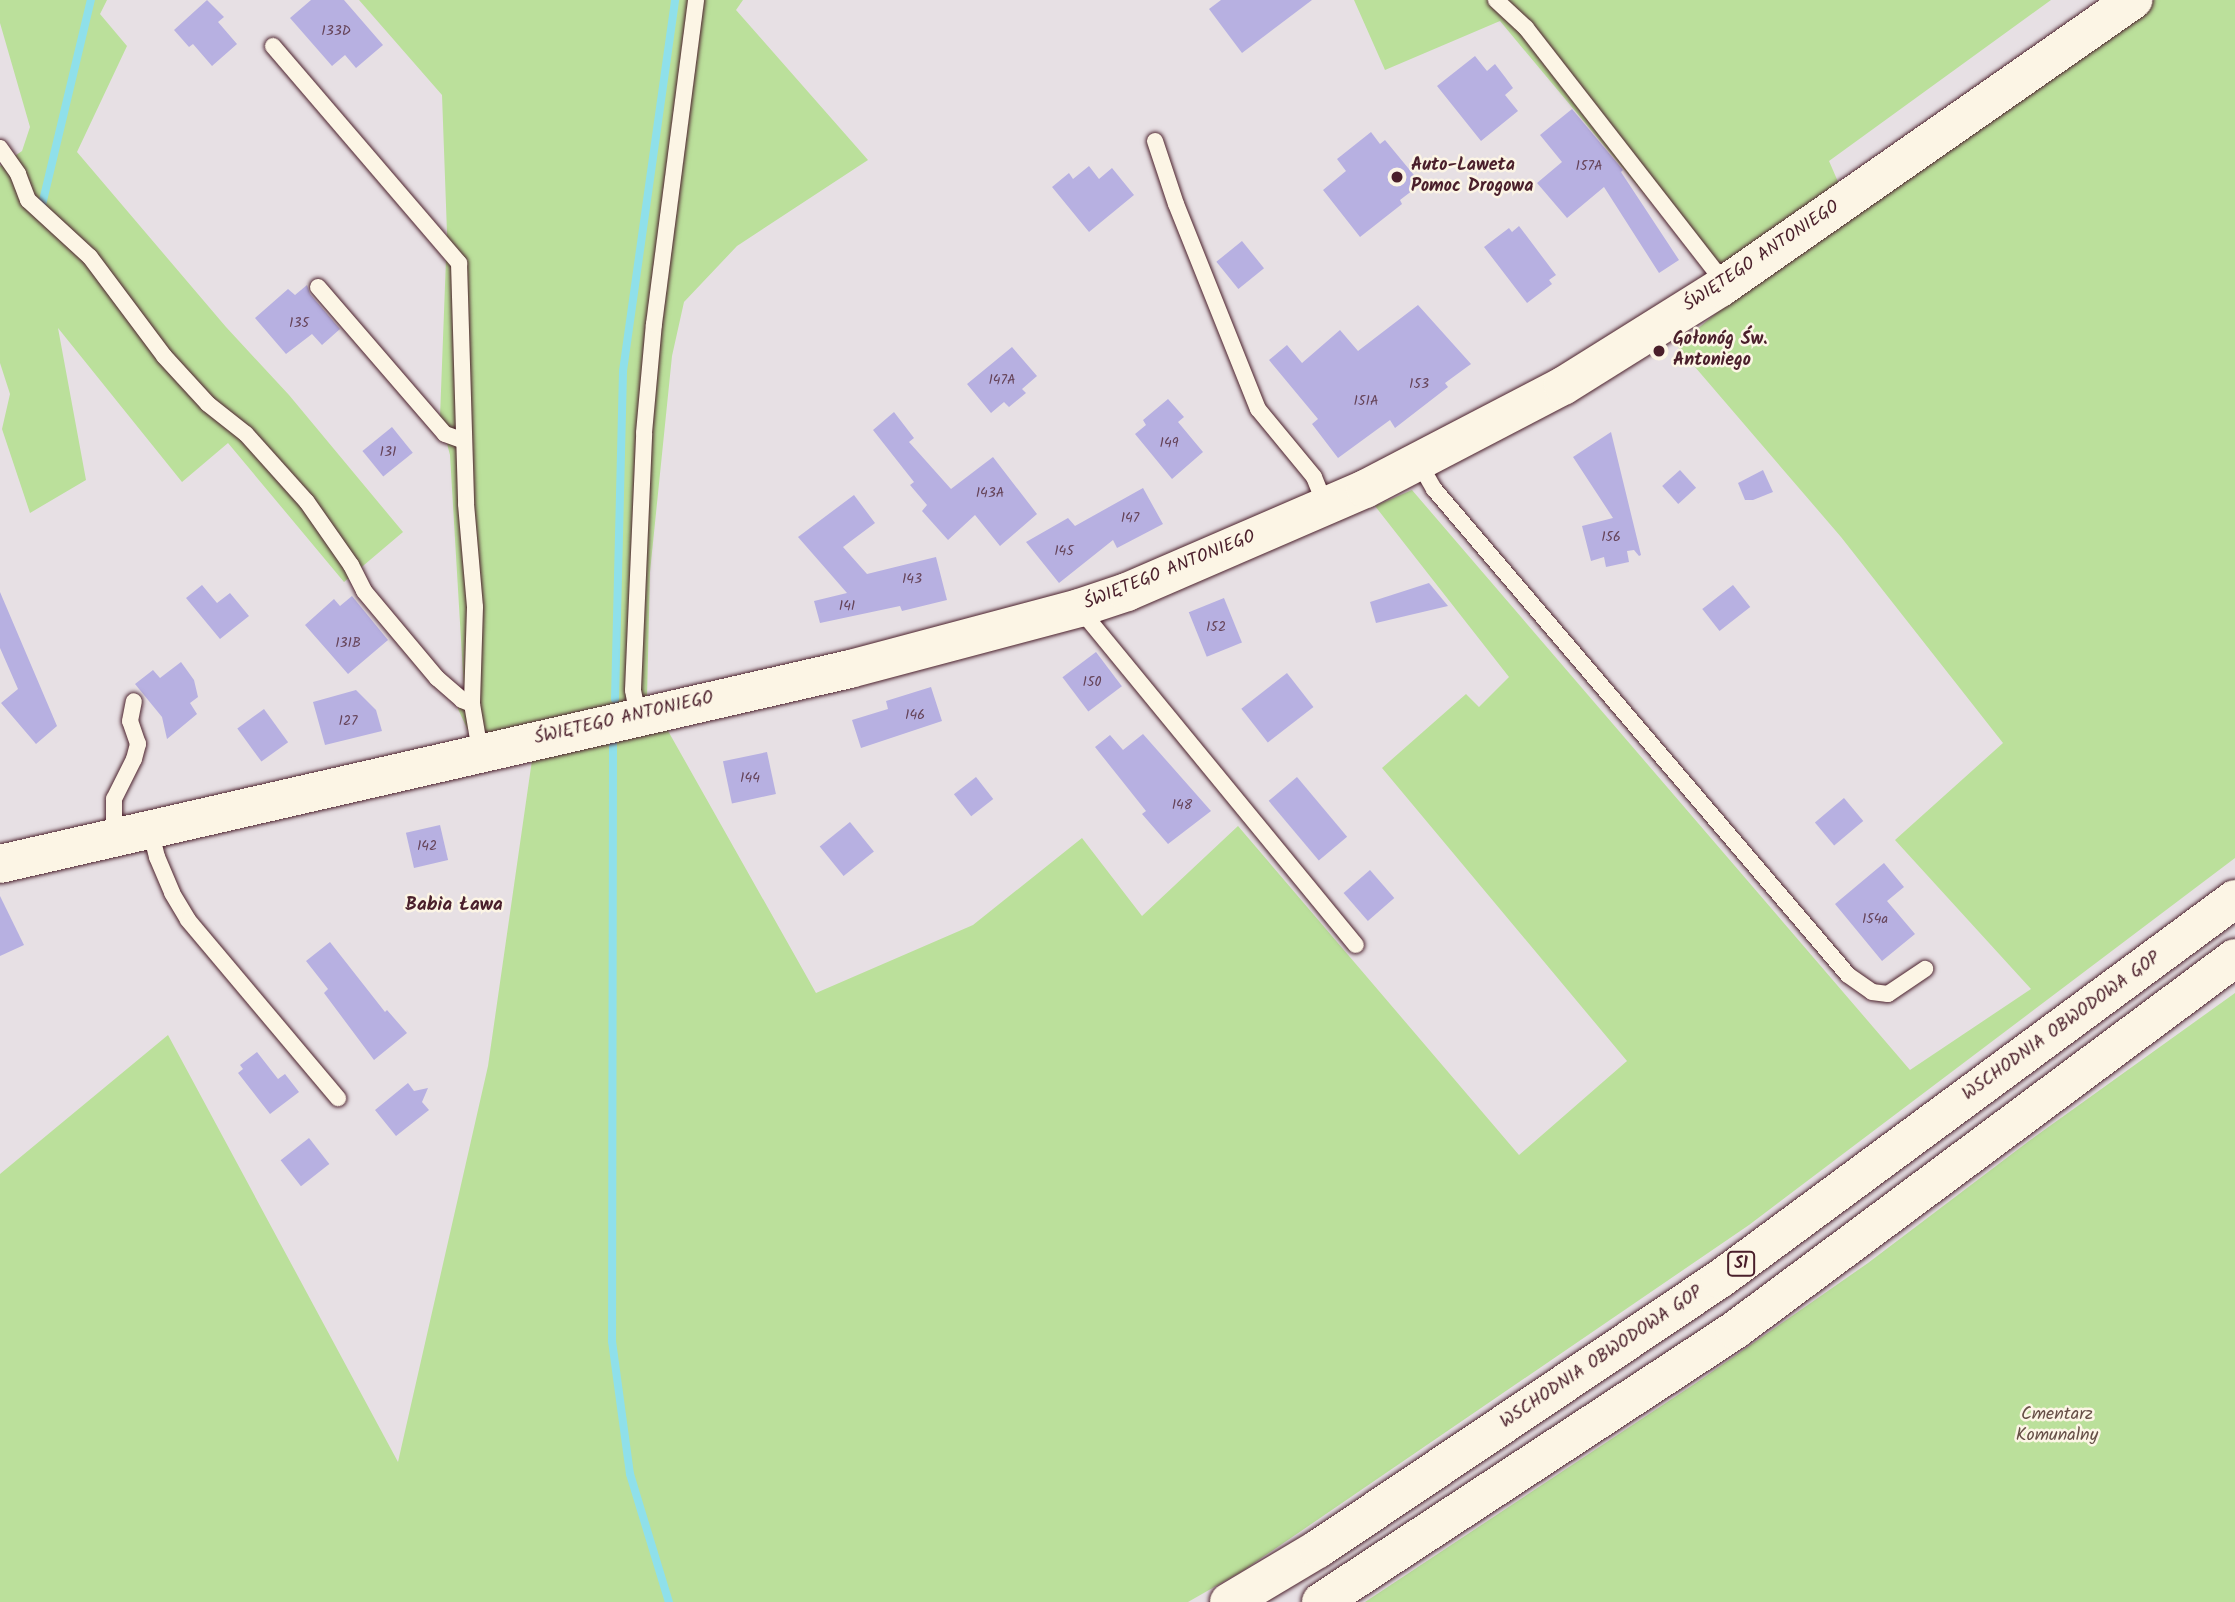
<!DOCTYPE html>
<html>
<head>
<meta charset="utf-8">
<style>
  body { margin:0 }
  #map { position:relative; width:2235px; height:1602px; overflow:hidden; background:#e7e0e4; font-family:Kalam,sans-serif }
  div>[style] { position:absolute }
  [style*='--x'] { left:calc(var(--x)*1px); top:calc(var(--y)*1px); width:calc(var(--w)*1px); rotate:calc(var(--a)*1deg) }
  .green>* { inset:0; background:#bbe09b }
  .stream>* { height:8px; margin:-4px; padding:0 4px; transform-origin:4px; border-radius:4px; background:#8fe0ea }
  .building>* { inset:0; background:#b7b0e1; transform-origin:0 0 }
  .roads { filter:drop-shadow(0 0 2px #4a1f2b) drop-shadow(0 0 2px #4a1f2b) }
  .lane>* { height:16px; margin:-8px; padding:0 8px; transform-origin:8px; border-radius:8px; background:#fcf5e5 }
  .secondary>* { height:38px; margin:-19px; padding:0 19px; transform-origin:19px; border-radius:19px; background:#fcf5e5 }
  .highway>* { height:38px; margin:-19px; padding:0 19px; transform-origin:19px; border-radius:19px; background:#fcf5e5 }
  .dots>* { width:19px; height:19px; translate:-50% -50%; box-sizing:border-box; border:4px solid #fcf5e5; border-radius:50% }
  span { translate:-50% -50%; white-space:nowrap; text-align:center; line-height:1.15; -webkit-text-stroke:5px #fcf5e5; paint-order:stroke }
  .number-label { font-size:14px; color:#654358 }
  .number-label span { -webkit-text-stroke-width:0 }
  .shield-label span { padding:2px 5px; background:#fcf5e5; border:2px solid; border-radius:5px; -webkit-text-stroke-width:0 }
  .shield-label { font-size:16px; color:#4a1f2b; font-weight:700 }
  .poi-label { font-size:18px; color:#4a1f2b; font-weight:700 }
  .left { translate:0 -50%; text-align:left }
  .street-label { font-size:18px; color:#4a1f2b }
  .park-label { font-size:18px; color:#664f47 }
  .neighbourhood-label { font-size:19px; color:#4a1f2b; font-weight:700 }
</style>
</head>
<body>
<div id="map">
  <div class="green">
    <div style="clip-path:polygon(0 0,107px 0,100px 14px,127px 46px,77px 152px,226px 327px,289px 395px,403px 532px,344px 582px,228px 443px,182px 482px,58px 328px,86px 480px,30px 513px,2px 429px,10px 394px,0 363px,0 166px,22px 151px,30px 127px,0 23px)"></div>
    <div style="clip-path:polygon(359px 0,743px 0,736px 10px,868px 160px,737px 246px,684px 302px,672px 356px,650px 572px,647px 698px,471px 737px,458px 709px,464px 690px,450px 455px,440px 417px,447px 233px,442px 95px)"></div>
    <div style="clip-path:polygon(1354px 0,2051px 0,1829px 161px,1839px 184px,1713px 276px,1500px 21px,1385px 70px)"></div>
    <div style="clip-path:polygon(2154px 0,2235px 0,2235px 858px,1749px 1225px,1244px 1570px,1188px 1602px,0 1602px,0 1174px,168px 1035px,398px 1462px,488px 1066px,532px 760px,663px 722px,816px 993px,973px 925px,1082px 838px,1142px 916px,1238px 826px,1519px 1155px,1627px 1061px,1382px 768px,1466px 694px,1479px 707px,1509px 677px,1375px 506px,1412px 490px,1910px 1070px,2031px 989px,1895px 840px,2003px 743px,1841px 537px,1677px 346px,1763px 274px)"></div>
    <div style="clip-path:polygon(2235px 993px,2235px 1602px,1365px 1602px,1696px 1383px,1868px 1263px,2029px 1141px)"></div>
  </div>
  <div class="stream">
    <div style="--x:42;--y:205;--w:211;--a:-76.6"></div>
    <div style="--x:615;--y:699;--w:328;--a:-88.6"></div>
    <div style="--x:623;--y:371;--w:375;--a:-82"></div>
    <div style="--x:613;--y:737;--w:604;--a:90.09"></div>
    <div style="--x:612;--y:1341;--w:134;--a:82.3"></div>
    <div style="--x:630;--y:1474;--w:134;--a:73.1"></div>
  </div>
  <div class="building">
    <div style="clip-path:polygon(207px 0,224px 17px,218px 22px,237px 44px,212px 66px,193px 44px,189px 47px,174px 30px)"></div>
    <div style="clip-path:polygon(311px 0,344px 0,383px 45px,356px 68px,345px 55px,332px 66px,290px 18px)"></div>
    <div style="clip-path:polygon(1221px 0,1312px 0,1242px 53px,1209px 9px)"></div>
    <div style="clip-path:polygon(1475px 56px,1487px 71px,1495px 64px,1505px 77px,1513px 88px,1505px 95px,1518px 111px,1481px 141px,1437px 86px)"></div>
    <div style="clip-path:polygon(1572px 109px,1623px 170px,1621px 172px,1679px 260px,1659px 273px,1604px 187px,1567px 218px,1537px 183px,1562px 162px,1540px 135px)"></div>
    <div style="clip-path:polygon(1371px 132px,1380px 144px,1385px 140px,1418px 180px,1410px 186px,1413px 190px,1400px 200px,1402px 204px,1360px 237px,1323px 190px,1346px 171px,1337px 159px)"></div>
    <div style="clip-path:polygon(1089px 166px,1099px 179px,1112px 168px,1134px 195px,1089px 232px,1052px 187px,1069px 173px,1073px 179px)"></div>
    <div style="clip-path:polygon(1519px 226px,1556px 275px,1549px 280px,1552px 284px,1527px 303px,1484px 247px,1509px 228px,1512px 232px)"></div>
    <div style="left:1242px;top:241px;width:35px;height:33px;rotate:51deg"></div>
    <div style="clip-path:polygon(307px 285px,310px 294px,340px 329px,322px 345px,312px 334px,286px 354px,255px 318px,288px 289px,295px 295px)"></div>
    <div style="clip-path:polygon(1418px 305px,1471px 364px,1445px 383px,1448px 387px,1395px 428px,1390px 420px,1338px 458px,1312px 424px,1318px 419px,1269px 360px,1287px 345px,1302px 363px,1340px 330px,1358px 351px)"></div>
    <div style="clip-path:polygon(1012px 347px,1037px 376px,1022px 389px,1026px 393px,1009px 407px,1004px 402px,991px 413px,967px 384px)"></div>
    <div style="clip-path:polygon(1168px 399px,1184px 417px,1178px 422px,1203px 452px,1172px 479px,1135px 434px,1146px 425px,1143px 420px)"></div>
    <div style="clip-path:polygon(894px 412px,914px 438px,909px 442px,951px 489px,993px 457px,1037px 514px,1000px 546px,975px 515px,948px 540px,922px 511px,927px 505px,910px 485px,914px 482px,873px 430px)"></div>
    <div style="left:392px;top:427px;width:33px;height:38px;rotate:51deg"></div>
    <div style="clip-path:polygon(1611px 432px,1641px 555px,1639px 556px,1634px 550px,1627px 551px,1629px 562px,1606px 567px,1604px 557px,1591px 561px,1582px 526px,1613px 518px,1573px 457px)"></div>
    <div style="left:1680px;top:470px;width:24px;height:24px;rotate:48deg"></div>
    <div style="clip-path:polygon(1763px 470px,1773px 492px,1753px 500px,1745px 500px,1738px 483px)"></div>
    <div style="clip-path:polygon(1143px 488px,1163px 524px,1117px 548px,1113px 540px,1059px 583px,1026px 542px,1068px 518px,1075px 526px)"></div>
    <div style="clip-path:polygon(854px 495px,875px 523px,843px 547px,867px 574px,936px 557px,947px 600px,902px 611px,900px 606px,820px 623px,814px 601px,847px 593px,798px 537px)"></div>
    <div style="clip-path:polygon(1429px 583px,1448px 606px,1376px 623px,1370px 602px)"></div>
    <div style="clip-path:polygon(202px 585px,217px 603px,230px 593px,249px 616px,220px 639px,186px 598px)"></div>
    <div style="left:1733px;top:585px;width:28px;height:39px;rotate:52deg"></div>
    <div style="clip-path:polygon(0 592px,57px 726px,36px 744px,1px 703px,18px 689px,0 648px)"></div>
    <div style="clip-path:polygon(352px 596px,388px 640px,348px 674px,305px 625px,334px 599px,340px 606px)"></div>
    <div style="left:1224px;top:598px;width:48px;height:38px;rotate:68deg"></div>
    <div style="left:1096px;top:652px;width:43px;height:42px;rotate:53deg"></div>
    <div style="clip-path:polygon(181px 662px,194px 680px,198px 697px,190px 703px,197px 714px,167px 739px,162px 717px,135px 684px,153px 670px,160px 678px)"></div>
    <div style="left:1287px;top:673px;width:43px;height:58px;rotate:52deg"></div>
    <div style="clip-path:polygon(931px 687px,942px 721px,861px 748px,852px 720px,888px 709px,886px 701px)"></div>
    <div style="clip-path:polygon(356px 690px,376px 710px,382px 731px,325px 745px,313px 702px)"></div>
    <div style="left:264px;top:709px;width:41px;height:33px;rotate:54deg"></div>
    <div style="clip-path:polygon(1143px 734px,1211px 811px,1168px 844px,1142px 814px,1146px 811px,1095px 747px,1110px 735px,1123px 750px)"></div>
    <div style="left:767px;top:752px;width:43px;height:45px;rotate:78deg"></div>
    <div style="left:976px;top:777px;width:28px;height:28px;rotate:52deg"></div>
    <div style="left:1297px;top:777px;width:78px;height:37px;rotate:50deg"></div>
    <div style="left:1844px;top:798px;width:30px;height:38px;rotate:50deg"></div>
    <div style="left:850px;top:822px;width:38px;height:39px;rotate:51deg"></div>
    <div style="left:440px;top:825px;width:36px;height:35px;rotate:77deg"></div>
    <div style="clip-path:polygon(1884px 863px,1904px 887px,1887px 901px,1915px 934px,1882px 961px,1835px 904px)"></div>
    <div style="left:1370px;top:870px;width:37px;height:35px;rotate:49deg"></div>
    <div style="clip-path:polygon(0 896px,24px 945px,0 956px)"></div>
    <div style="clip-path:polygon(330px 942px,385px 1012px,387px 1010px,407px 1033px,374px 1060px,324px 993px,328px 989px,306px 961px)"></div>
    <div style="clip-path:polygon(257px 1052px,278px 1079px,285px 1074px,299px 1092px,270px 1114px,238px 1073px,243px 1069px,240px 1065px)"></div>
    <div style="clip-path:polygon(408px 1083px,414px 1091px,428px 1088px,422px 1102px,429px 1110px,396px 1136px,375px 1110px)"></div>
    <div style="left:309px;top:1138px;width:33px;height:36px;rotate:52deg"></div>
  </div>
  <div class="roads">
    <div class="lane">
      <div style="--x:1496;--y:0;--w:41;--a:43"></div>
      <div style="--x:1526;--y:28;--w:324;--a:52.1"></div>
      <div style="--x:273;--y:46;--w:286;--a:49.4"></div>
      <div style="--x:459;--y:263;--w:241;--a:88.3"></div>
      <div style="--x:466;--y:504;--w:103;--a:85"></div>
      <div style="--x:475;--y:607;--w:97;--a:91.8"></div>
      <div style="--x:472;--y:704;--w:48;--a:80.3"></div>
      <div style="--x:1155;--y:141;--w:66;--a:71.6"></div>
      <div style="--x:1176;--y:204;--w:221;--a:68.2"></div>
      <div style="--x:1258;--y:409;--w:88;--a:50.5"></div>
      <div style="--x:1314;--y:477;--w:32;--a:68"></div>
      <div style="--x:0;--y:148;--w:32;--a:55"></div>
      <div style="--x:18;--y:174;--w:28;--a:69"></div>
      <div style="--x:28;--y:200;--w:84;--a:42.6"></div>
      <div style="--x:90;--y:257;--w:124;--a:53.2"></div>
      <div style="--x:164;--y:356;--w:65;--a:47.5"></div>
      <div style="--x:208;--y:404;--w:48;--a:38.3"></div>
      <div style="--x:246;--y:434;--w:91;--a:48.1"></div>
      <div style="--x:307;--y:502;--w:77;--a:55.1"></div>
      <div style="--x:351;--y:565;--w:29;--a:63"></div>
      <div style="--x:364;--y:591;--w:114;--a:50"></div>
      <div style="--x:437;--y:678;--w:33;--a:41"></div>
      <div style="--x:462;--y:700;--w:11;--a:22"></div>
      <div style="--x:318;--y:287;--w:194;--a:49.2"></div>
      <div style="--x:445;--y:434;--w:20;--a:20"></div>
      <div style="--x:1419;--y:463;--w:30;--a:60"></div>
      <div style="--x:1434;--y:489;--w:638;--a:49.57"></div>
      <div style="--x:1848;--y:975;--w:29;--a:35"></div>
      <div style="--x:1872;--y:992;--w:16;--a:7"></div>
      <div style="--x:1888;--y:994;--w:45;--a:-34"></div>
      <div style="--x:1079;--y:608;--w:436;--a:50.6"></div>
      <div style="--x:638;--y:716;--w:26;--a:-101"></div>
      <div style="--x:633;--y:690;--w:257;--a:-87.5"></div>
      <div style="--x:644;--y:433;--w:109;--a:-84.8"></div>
      <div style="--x:654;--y:324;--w:327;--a:-82.6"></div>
      <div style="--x:150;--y:829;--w:29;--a:76"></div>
      <div style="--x:157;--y:857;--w:39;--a:67"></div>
      <div style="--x:172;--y:893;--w:31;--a:59"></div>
      <div style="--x:188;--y:920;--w:233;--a:49.9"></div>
      <div style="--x:114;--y:837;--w:38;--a:-90"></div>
      <div style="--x:114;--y:799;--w:45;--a:-63.4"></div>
      <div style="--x:134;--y:759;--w:16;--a:-75"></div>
      <div style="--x:138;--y:744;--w:24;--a:-109"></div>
      <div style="--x:130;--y:721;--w:20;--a:-79"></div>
    </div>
    <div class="secondary">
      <div style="--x:0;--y:864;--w:872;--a:-12.92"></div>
      <div style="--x:850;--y:669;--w:237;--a:-14.9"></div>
      <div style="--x:1079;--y:608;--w:51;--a:-18.4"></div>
      <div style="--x:1127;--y:592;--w:259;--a:-23.4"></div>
      <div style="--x:1365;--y:489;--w:223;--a:-27.5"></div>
      <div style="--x:1563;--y:386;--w:185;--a:-32"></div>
      <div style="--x:1720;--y:288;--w:504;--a:-34.89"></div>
    </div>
    <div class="highway">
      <div style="--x:1229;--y:1602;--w:104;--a:-30.8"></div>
      <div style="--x:1318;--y:1549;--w:484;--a:-33.9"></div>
      <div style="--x:1720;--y:1279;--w:640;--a:-36.42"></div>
      <div style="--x:1321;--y:1602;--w:495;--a:-33.3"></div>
      <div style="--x:1735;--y:1330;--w:623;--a:-36.65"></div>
    </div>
  </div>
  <div class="dots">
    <div style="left:1397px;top:177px;background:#4a1f2b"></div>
    <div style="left:1659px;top:351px;background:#4a1f2b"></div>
  </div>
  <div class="number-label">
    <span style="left:336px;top:31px">133D</span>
    <span style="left:1589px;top:166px">157A</span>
    <span style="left:299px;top:323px">135</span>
    <span style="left:1002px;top:380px">147A</span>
    <span style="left:1419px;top:384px">153</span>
    <span style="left:1366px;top:401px">151A</span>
    <span style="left:1169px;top:443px">149</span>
    <span style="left:388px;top:452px">131</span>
    <span style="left:990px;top:493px">143A</span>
    <span style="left:1130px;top:518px">147</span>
    <span style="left:1611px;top:537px">156</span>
    <span style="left:1064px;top:551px">145</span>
    <span style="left:912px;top:579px">143</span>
    <span style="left:847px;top:606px">141</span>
    <span style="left:1216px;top:627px">152</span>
    <span style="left:348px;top:643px">131B</span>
    <span style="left:1092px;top:682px">150</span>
    <span style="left:915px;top:715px">146</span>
    <span style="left:348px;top:721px">127</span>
    <span style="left:750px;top:778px">144</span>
    <span style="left:1182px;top:805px">148</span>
    <span style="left:427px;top:846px">142</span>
    <span style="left:1875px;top:919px">154a</span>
  </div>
  <div class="shield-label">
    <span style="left:1741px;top:1264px">S1</span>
  </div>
  <div class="poi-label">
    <span class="left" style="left:1411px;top:177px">Auto-Laweta<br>Pomoc Drogowa</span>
    <span class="left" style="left:1673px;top:351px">Gołonóg Św.<br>Antoniego</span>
  </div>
  <div class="street-label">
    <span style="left:1762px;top:257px;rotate:-34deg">ŚWIĘTEGO ANTONIEGO</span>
    <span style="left:1170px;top:571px;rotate:-22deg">ŚWIĘTEGO ANTONIEGO</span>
    <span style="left:624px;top:719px;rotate:-13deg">ŚWIĘTEGO ANTONIEGO</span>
    <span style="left:2062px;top:1027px;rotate:-36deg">WSCHODNIA OBWODOWA GOP</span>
    <span style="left:1602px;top:1358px;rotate:-34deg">WSCHODNIA OBWODOWA GOP</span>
  </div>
  <div class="park-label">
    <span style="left:2057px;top:1426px">Cmentarz<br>Komunalny</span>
  </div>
  <div class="neighbourhood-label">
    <span style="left:454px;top:906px">Babia Ława</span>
  </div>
</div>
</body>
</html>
